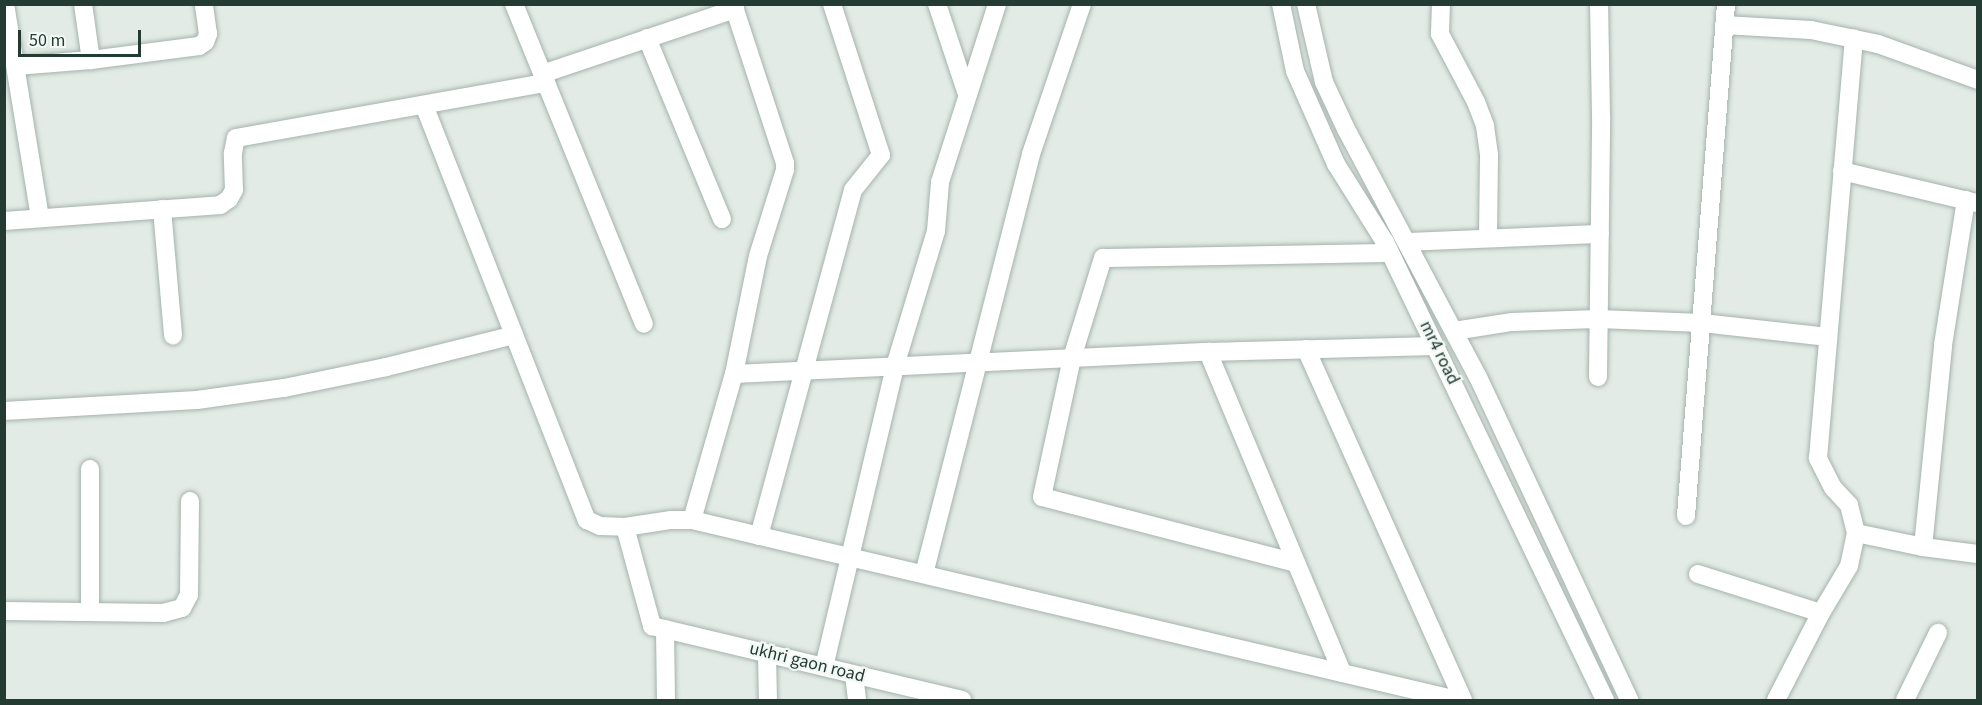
<!DOCTYPE html>
<html>
<head>
<meta charset="utf-8">
<style>
  body { margin:0 }
  #map { position:relative; width:1982px; height:705px; overflow:hidden; background:#e2ebe6; font-family:"Source Sans 3",sans-serif }
  div>[style] { position:absolute }
  [style*='--x'] { left:calc(var(--x)*1px); top:calc(var(--y)*1px); width:calc(var(--w)*1px); rotate:calc(var(--a)*1deg) }
  .roads { filter:drop-shadow(0 0 2px #a5b3ac) drop-shadow(0 0 2px #a5b3ac) }
  .minor>* { height:18px; margin:-9px; padding:0 9px; transform-origin:9px; border-radius:9px; background:#fff }
  span { translate:-50% -50%; white-space:nowrap; text-align:center; line-height:1.15; -webkit-text-stroke:4.5px #f2f8f5; paint-order:stroke }
  .street-label { font-size:18px; color:#233b32 }
  .frame { position:absolute; inset:0; border:6px solid #233b32; pointer-events:none }
  .scale { position:absolute; left:18px; top:30px; width:123px; height:27px; box-sizing:border-box; border:3px solid #233b32; border-top:0; padding-left:8px; font-size:18px; line-height:21px; white-space:nowrap; color:#233b32; -webkit-text-stroke:4px #f2f8f5; paint-order:stroke }
</style>
</head>
<body>
<div id="map">
  <div class="roads">
    <div class="minor">
      <div style="--x:5;--y:4;--w:217;--a:80.7"></div>
      <div style="--x:83;--y:4;--w:57;--a:81.9"></div>
      <div style="--x:514;--y:4;--w:345;--a:67.9"></div>
      <div style="--x:937;--y:4;--w:95;--a:71.6"></div>
      <div style="--x:1281;--y:4;--w:68;--a:78.2"></div>
      <div style="--x:1295;--y:71;--w:102;--a:66.2"></div>
      <div style="--x:1336;--y:164;--w:92;--a:57.9"></div>
      <div style="--x:1385;--y:242;--w:508;--a:64.34"></div>
      <div style="--x:1306;--y:4;--w:80;--a:77"></div>
      <div style="--x:1324;--y:82;--w:52;--a:64.9"></div>
      <div style="--x:1346;--y:129;--w:281;--a:62"></div>
      <div style="--x:1478;--y:377;--w:357;--a:64.9"></div>
      <div style="--x:1441;--y:4;--w:30;--a:92"></div>
      <div style="--x:1440;--y:34;--w:77;--a:62.1"></div>
      <div style="--x:1476;--y:102;--w:26;--a:69"></div>
      <div style="--x:1485;--y:126;--w:30;--a:82"></div>
      <div style="--x:1489;--y:156;--w:81;--a:90.7"></div>
      <div style="--x:1724;--y:25;--w:87;--a:3.3"></div>
      <div style="--x:1811;--y:30;--w:68;--a:11.8"></div>
      <div style="--x:1878;--y:44;--w:106;--a:19.8"></div>
      <div style="--x:647;--y:38;--w:196;--a:67.5"></div>
      <div style="--x:16;--y:66;--w:75;--a:-4.6"></div>
      <div style="--x:91;--y:60;--w:109;--a:-7.4"></div>
      <div style="--x:199;--y:46;--w:7;--a:-34"></div>
      <div style="--x:205;--y:42;--w:9;--a:-69"></div>
      <div style="--x:208;--y:34;--w:30;--a:-98"></div>
      <div style="--x:542;--y:74;--w:204;--a:-18.6"></div>
      <div style="--x:424;--y:105;--w:446;--a:68.6"></div>
      <div style="--x:587;--y:520;--w:14;--a:25"></div>
      <div style="--x:600;--y:526;--w:25;--a:2"></div>
      <div style="--x:625;--y:527;--w:47;--a:-8.7"></div>
      <div style="--x:671;--y:520;--w:21;--a:0"></div>
      <div style="--x:692;--y:520;--w:786;--a:13.24"></div>
      <div style="--x:1842;--y:171;--w:138;--a:13.4"></div>
      <div style="--x:162;--y:209;--w:127;--a:85"></div>
      <div style="--x:4;--y:221;--w:217;--a:-4.2"></div>
      <div style="--x:220;--y:205;--w:11;--a:-34"></div>
      <div style="--x:229;--y:199;--w:10;--a:-61"></div>
      <div style="--x:234;--y:190;--w:37;--a:-92"></div>
      <div style="--x:233;--y:153;--w:15;--a:-79"></div>
      <div style="--x:236;--y:138;--w:315;--a:-10.1"></div>
      <div style="--x:1407;--y:242;--w:193;--a:-2.4"></div>
      <div style="--x:1454;--y:331;--w:59;--a:-8.8"></div>
      <div style="--x:1512;--y:322;--w:86;--a:-2"></div>
      <div style="--x:1598;--y:319;--w:104;--a:2.2"></div>
      <div style="--x:1702;--y:323;--w:127;--a:6.3"></div>
      <div style="--x:1306;--y:349;--w:385;--a:65.9"></div>
      <div style="--x:1208;--y:352;--w:348;--a:67.3"></div>
      <div style="--x:734;--y:374;--w:475;--a:-2.7"></div>
      <div style="--x:1208;--y:352;--w:227;--a:-1.5"></div>
      <div style="--x:1598;--y:377;--w:261;--a:-89.3"></div>
      <div style="--x:1601;--y:116;--w:112;--a:-91"></div>
      <div style="--x:4;--y:411;--w:193;--a:-3.3"></div>
      <div style="--x:197;--y:400;--w:88;--a:-7.9"></div>
      <div style="--x:284;--y:388;--w:104;--a:-11.6"></div>
      <div style="--x:386;--y:367;--w:132;--a:-14"></div>
      <div style="--x:90;--y:469;--w:143;--a:90"></div>
      <div style="--x:1686;--y:516;--w:514;--a:-85.53"></div>
      <div style="--x:692;--y:520;--w:152;--a:-74"></div>
      <div style="--x:734;--y:374;--w:120;--a:-78.5"></div>
      <div style="--x:758;--y:256;--w:90;--a:-72.6"></div>
      <div style="--x:785;--y:170;--w:7;--a:-90"></div>
      <div style="--x:785;--y:163;--w:167;--a:-108.1"></div>
      <div style="--x:625;--y:527;--w:103;--a:74.7"></div>
      <div style="--x:652;--y:626;--w:319;--a:13.4"></div>
      <div style="--x:1856;--y:533;--w:68;--a:11.8"></div>
      <div style="--x:1923;--y:547;--w:55;--a:7.3"></div>
      <div style="--x:759;--y:536;--w:359;--a:-74.8"></div>
      <div style="--x:853;--y:190;--w:45;--a:-51.3"></div>
      <div style="--x:881;--y:155;--w:159;--a:-108"></div>
      <div style="--x:1923;--y:547;--w:203;--a:-84.3"></div>
      <div style="--x:1943;--y:345;--w:147;--a:-81"></div>
      <div style="--x:1296;--y:563;--w:262;--a:-165.4"></div>
      <div style="--x:1042;--y:497;--w:142;--a:-77.8"></div>
      <div style="--x:1072;--y:358;--w:105;--a:-72.8"></div>
      <div style="--x:1103;--y:258;--w:287;--a:-1"></div>
      <div style="--x:924;--y:574;--w:433;--a:-75.7"></div>
      <div style="--x:1031;--y:154;--w:158;--a:-71.2"></div>
      <div style="--x:1698;--y:574;--w:129;--a:17.6"></div>
      <div style="--x:4;--y:611;--w:159;--a:0.7"></div>
      <div style="--x:163;--y:613;--w:20;--a:-15"></div>
      <div style="--x:182;--y:608;--w:15;--a:-62"></div>
      <div style="--x:189;--y:595;--w:94;--a:-89.4"></div>
      <div style="--x:665;--y:629;--w:71;--a:89.2"></div>
      <div style="--x:767;--y:654;--w:46;--a:88.8"></div>
      <div style="--x:824;--y:667;--w:309;--a:-76.7"></div>
      <div style="--x:895;--y:366;--w:141;--a:-73.1"></div>
      <div style="--x:936;--y:231;--w:49;--a:-85.3"></div>
      <div style="--x:940;--y:182;--w:187;--a:-72.2"></div>
      <div style="--x:854;--y:675;--w:25;--a:83"></div>
      <div style="--x:1776;--y:700;--w:98;--a:-62.7"></div>
      <div style="--x:1821;--y:613;--w:55;--a:-59.2"></div>
      <div style="--x:1849;--y:566;--w:34;--a:-78"></div>
      <div style="--x:1856;--y:533;--w:29;--a:-104"></div>
      <div style="--x:1849;--y:505;--w:23;--a:-133"></div>
      <div style="--x:1833;--y:488;--w:34;--a:-117"></div>
      <div style="--x:1818;--y:458;--w:421;--a:-85.1"></div>
      <div style="--x:1905;--y:700;--w:75;--a:-63.8"></div>
    </div>
  </div>
  <div class="street-label">
    <span style="left:1439px;top:353px;rotate:64deg">mr4 road</span>
    <span style="left:807px;top:663px;rotate:14deg">ukhri gaon road</span>
  </div>
  <div class="frame"></div>
  <div class="scale">50 m</div>
</div>
</body>
</html>
